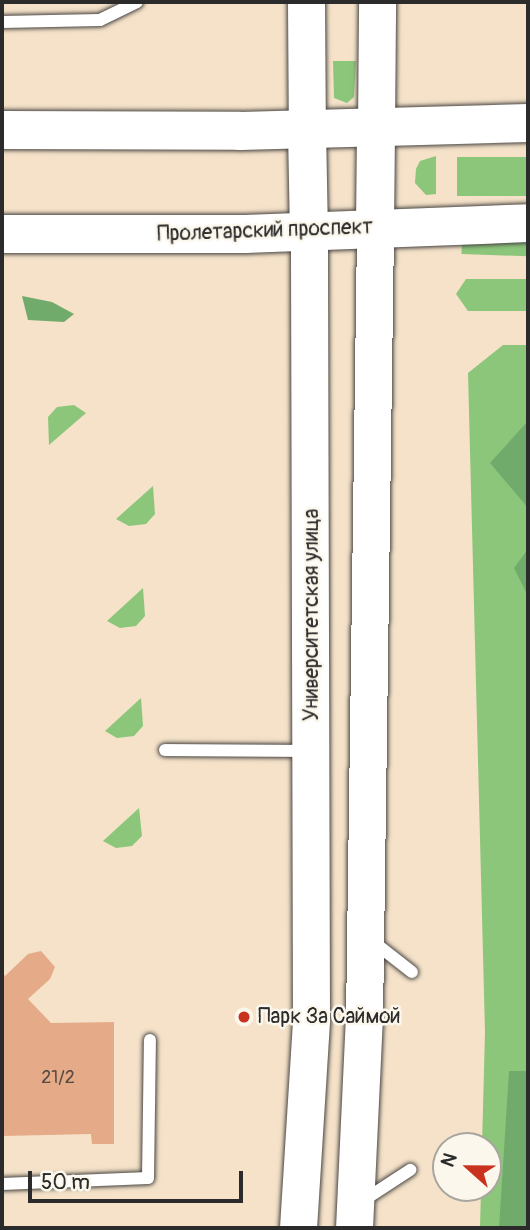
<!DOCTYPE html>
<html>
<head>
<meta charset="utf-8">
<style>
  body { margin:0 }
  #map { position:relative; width:530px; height:1230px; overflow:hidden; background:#f5e2c9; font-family:Pangolin,sans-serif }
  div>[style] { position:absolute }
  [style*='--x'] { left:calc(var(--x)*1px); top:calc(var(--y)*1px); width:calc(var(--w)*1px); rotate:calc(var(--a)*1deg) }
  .green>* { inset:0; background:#8cc67b; transform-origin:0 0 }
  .forest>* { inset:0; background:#71ab6b }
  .building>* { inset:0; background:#e5ab88 }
  .roads { filter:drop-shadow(0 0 2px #494643) drop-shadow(0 0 2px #494643) }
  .service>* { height:12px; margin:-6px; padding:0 6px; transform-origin:6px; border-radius:6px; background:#fff }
  .secondary>* { height:37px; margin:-18.5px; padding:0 18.5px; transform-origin:18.5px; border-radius:18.5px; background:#fff }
  .primary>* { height:38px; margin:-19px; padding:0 19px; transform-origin:19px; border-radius:19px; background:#fff }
  .dots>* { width:19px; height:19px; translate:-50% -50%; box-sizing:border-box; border:4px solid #fbf7ec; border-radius:50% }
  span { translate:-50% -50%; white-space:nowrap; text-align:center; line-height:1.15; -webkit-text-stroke:5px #fbf7ec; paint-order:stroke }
  .number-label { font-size:18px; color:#5a4b42 }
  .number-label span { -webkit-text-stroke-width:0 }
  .street-label { font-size:21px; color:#2b2b2b }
  .poi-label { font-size:21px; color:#2b2b2b }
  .left { translate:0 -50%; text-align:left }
  .frame { position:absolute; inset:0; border:4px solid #2b2b2b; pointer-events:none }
  .north { position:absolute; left:432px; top:1132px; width:70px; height:70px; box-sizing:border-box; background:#fbf7ec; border:2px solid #a8a59f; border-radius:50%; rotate:291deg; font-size:19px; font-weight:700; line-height:28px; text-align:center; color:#2b2b2b }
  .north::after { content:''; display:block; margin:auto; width:24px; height:32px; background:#c8321e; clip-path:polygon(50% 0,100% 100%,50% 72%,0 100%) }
  .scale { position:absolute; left:28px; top:1171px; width:215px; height:32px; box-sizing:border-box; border:4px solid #2b2b2b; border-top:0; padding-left:9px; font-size:21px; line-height:24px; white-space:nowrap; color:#2b2b2b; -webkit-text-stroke:5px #fbf7ec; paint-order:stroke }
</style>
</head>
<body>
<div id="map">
  <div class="green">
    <div style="clip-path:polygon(333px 61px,356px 61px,354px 97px,347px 103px,334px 98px)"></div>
    <div style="clip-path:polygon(436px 156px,436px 194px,426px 195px,415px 183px,416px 169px,420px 161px)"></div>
    <div style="left:457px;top:157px;width:71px;height:39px"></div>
    <div style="left:462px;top:239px;width:66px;height:15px;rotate:2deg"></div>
    <div style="clip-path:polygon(466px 279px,528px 279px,528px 311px,468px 311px,456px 294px)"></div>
    <div style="clip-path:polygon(503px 345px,528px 345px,528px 1228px,480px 1228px,481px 1188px,488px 1188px,488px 1146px,482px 1146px,485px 1032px,468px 373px)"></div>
    <div style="clip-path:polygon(74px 405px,86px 413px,49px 445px,48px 417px,57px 407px)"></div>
    <div style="clip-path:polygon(153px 486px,155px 514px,146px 524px,129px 526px,116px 519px)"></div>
    <div style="clip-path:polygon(143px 588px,145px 616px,136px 626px,120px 628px,107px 621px)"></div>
    <div style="clip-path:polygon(141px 698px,143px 726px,134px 736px,117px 738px,105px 731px)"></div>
    <div style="clip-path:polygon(139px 808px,142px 836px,132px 846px,116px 848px,103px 841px)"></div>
  </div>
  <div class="forest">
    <div style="clip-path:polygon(22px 296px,52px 302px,74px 314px,64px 322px,28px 320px)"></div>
    <div style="clip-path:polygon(528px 421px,528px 508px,490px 463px)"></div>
    <div style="clip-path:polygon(528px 549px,528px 596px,514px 568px)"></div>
    <div style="clip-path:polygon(509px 1071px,528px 1071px,528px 1228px,499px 1228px)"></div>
  </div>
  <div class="building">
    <div style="clip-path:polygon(41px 951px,55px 967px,50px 979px,28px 999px,51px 1023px,114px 1022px,114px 1144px,92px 1144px,91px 1134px,2px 1136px,2px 972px,5px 976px,28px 954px)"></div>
  </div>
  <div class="roads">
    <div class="service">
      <div style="--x:2;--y:22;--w:98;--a:-1.2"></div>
      <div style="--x:100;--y:20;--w:41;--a:-25.9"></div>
      <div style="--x:165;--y:750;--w:141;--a:0.4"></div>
      <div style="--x:371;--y:940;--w:52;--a:38"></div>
      <div style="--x:2;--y:1184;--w:146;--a:-2.4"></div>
      <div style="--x:148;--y:1178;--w:138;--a:-89.2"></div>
      <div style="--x:361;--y:1202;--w:59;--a:-33.1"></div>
    </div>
    <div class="secondary">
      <div style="--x:306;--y:2;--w:128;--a:89.6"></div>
      <div style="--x:376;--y:128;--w:126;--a:-89.5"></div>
      <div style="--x:298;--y:1228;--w:209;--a:-86.4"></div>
      <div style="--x:311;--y:1019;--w:789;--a:-90.15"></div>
      <div style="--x:354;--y:1228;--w:209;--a:-87.3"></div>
      <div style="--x:364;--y:1019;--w:792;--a:-89.2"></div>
    </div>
    <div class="primary">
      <div style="--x:2;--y:130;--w:238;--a:0.2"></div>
      <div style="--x:240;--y:131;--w:288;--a:-1.6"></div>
      <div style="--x:307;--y:130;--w:100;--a:88.9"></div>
      <div style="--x:375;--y:227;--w:99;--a:-89.4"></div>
      <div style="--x:2;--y:234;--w:243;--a:0"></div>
      <div style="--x:245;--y:234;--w:283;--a:-2.2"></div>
    </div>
  </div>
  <div class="dots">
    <div style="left:244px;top:1017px;background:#c8321e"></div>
  </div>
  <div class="number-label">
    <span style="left:58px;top:1078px">21/2</span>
  </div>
  <div class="street-label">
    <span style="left:265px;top:231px;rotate:-2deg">Пролетарский проспект</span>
    <span style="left:312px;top:615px;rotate:-90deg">Университетская улица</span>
  </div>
  <div class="poi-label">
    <span class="left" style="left:258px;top:1017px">Парк За Саймой</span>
  </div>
  <div class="frame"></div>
  <div class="north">N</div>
  <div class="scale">50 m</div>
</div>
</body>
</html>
